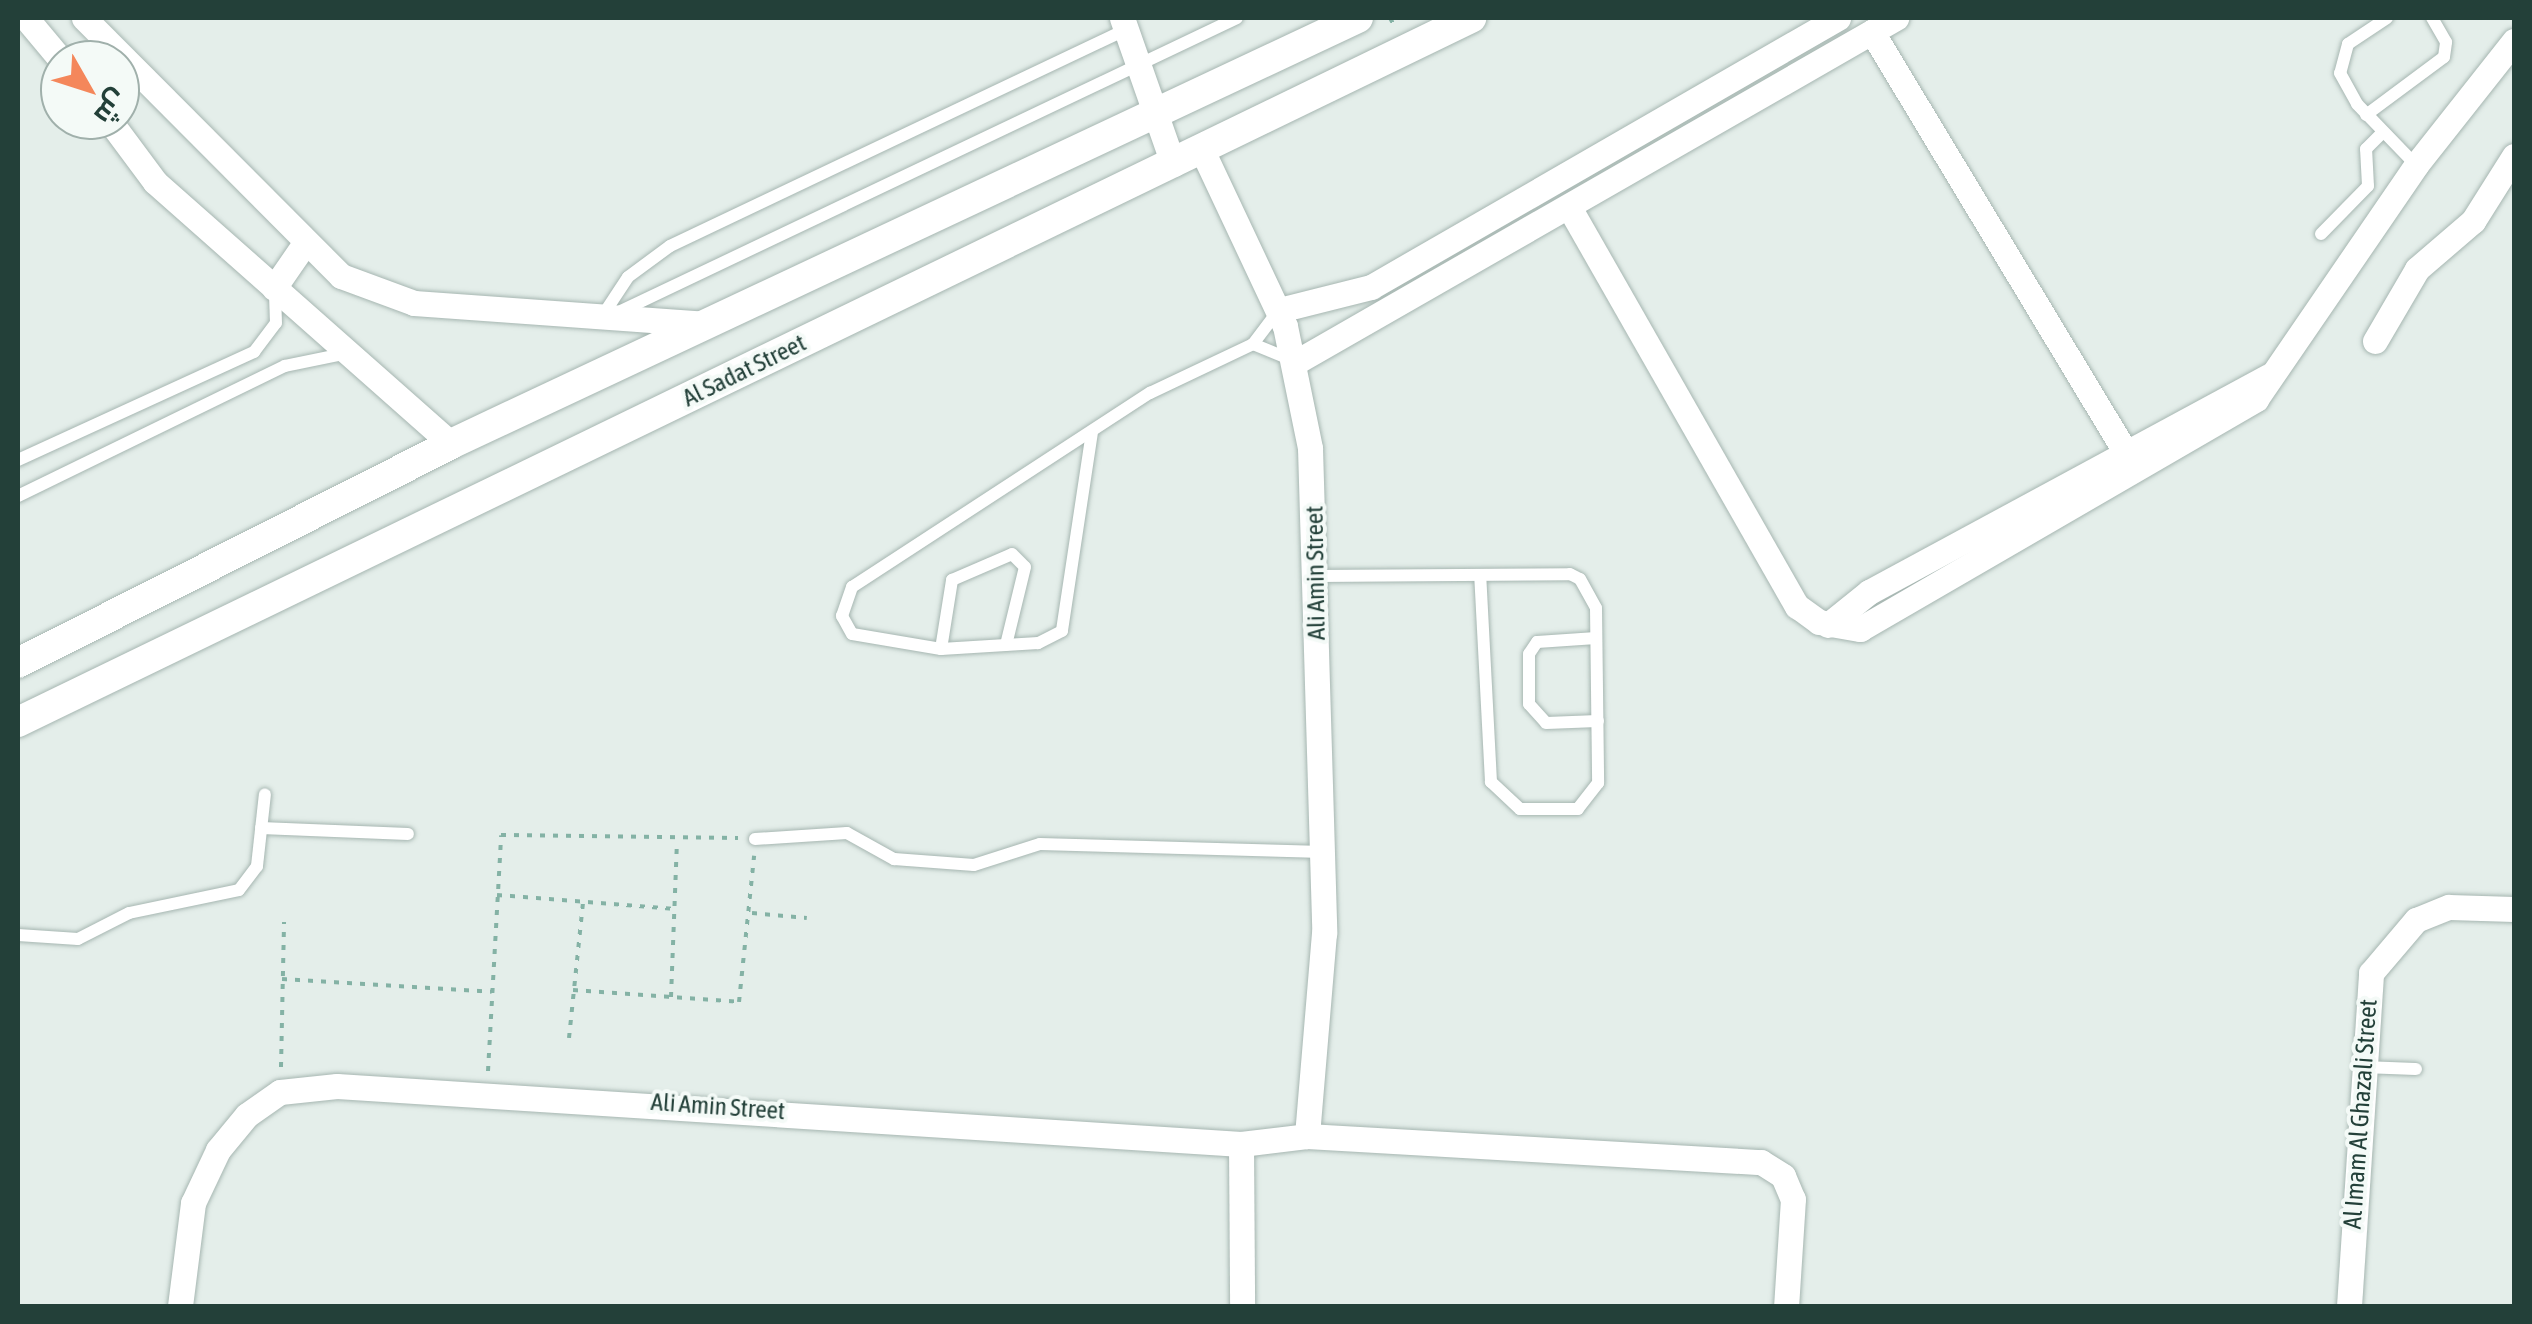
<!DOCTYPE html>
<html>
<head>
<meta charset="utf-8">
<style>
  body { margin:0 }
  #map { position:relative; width:2532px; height:1324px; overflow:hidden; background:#e4eeea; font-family:"Asap Condensed",Cairo,sans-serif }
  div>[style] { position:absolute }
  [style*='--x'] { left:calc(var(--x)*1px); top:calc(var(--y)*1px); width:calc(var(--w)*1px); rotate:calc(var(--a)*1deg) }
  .path>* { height:4px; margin-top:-2px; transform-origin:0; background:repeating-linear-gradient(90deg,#84b2a5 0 5px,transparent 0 13px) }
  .roads { filter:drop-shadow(0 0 2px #a6b6b1) drop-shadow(0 0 2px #a6b6b1) }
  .service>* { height:12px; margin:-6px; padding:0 6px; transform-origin:6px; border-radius:6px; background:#fff }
  .minor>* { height:25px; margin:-12.5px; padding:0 12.5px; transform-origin:12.5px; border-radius:12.5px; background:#fff }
  .secondary>* { height:30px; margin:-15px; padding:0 15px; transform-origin:15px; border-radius:15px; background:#fff }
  span { translate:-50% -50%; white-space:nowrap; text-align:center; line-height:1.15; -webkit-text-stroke:8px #f4faf7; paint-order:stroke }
  .street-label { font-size:25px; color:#234039 }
  .frame { position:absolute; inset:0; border:20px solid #234039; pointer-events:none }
  .north { position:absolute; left:40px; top:40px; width:100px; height:100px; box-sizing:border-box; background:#f4faf7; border:2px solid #a0b0ab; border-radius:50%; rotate:129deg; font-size:28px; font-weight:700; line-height:40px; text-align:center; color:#234039 }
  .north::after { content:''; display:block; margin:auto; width:35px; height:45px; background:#f4875b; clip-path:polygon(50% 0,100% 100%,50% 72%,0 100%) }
</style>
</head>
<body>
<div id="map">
  <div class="path">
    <div style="--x:1390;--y:18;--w:10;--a:61"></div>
    <div style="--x:497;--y:895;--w:179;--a:4.5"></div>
    <div style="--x:752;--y:913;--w:55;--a:5.2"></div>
    <div style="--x:282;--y:979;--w:210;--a:3.5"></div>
    <div style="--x:573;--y:990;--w:166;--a:4.1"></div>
    <div style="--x:739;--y:1002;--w:147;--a:-84.1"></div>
    <div style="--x:671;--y:997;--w:154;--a:-87.8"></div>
    <div style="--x:569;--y:1038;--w:137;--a:-84.1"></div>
    <div style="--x:281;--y:1067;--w:145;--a:-88.8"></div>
    <div style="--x:488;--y:1071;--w:236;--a:-86.8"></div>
    <div style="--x:501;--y:835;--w:237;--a:0.7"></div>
  </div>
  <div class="roads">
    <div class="service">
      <div style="--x:2387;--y:18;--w:47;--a:146.3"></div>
      <div style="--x:2348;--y:44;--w:30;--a:105"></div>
      <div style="--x:2340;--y:73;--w:35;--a:61"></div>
      <div style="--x:2357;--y:104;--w:85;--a:46"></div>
      <div style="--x:2366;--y:115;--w:97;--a:-36.6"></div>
      <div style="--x:2444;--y:57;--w:15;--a:-82"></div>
      <div style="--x:2446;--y:42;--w:28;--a:-120"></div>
      <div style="--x:2321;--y:234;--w:67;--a:-45.6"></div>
      <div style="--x:2368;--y:186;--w:37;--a:-93"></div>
      <div style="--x:2366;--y:149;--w:23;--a:-45"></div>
      <div style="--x:621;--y:311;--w:682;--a:-25.44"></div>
      <div style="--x:601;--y:318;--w:49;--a:-56.6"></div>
      <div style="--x:628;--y:277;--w:52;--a:-36.4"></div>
      <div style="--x:670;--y:246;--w:506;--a:-25.4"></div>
      <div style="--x:1253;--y:344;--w:42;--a:22.3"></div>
      <div style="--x:1092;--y:432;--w:201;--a:98.6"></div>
      <div style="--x:1062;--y:631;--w:27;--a:153"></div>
      <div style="--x:1038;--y:643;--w:97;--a:176.5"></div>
      <div style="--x:941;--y:649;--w:90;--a:-170.4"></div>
      <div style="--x:852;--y:634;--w:21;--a:-119"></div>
      <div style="--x:842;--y:616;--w:31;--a:-71"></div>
      <div style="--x:852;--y:587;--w:356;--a:-33.1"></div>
      <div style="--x:1150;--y:393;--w:114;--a:-25.4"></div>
      <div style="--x:1253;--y:344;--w:41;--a:-52.9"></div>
      <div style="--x:18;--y:460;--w:260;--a:-24.6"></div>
      <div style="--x:254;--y:352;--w:36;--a:-53"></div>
      <div style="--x:276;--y:323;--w:33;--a:-92"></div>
      <div style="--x:18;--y:496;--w:297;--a:-26"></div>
      <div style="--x:285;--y:366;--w:59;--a:-11.7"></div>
      <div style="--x:1315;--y:576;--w:255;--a:-0.4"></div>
      <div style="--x:1570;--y:574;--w:11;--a:27"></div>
      <div style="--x:1580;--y:579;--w:33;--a:61"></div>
      <div style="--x:1596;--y:608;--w:175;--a:89.3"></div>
      <div style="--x:1598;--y:783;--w:33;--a:128"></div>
      <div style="--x:1578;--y:809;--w:58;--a:180"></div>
      <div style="--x:1520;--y:809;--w:40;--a:-137"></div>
      <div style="--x:1491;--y:782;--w:207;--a:-93"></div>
      <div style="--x:1596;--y:638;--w:59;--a:176.1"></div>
      <div style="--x:1537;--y:642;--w:14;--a:124"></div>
      <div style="--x:1529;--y:654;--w:50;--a:90"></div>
      <div style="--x:1529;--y:704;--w:25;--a:48"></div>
      <div style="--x:1546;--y:723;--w:52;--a:-2.2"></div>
      <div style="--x:941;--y:649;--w:70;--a:-80.9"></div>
      <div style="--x:952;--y:580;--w:65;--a:-23.4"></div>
      <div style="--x:1012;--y:554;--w:18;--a:45"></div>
      <div style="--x:1025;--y:567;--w:80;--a:103.7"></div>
      <div style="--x:261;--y:828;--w:147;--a:2.3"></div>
      <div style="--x:755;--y:839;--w:92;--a:-3.7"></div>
      <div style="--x:847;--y:833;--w:54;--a:29"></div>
      <div style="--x:894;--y:859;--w:80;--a:4.3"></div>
      <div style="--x:974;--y:865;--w:69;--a:-17.7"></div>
      <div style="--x:1040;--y:844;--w:283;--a:1.6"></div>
      <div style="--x:18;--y:935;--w:60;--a:3.8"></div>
      <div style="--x:78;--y:939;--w:57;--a:-27"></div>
      <div style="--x:129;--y:913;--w:112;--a:-11.8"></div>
      <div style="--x:239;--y:890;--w:30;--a:-53"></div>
      <div style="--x:257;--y:866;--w:72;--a:-83.7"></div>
      <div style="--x:2363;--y:1067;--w:53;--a:2.2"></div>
    </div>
    <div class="minor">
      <div style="--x:26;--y:18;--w:55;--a:50.2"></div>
      <div style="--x:84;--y:18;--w:364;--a:45.1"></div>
      <div style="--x:341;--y:276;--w:78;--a:20.3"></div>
      <div style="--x:414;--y:303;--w:294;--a:4.1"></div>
      <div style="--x:1122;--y:18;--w:155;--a:70.7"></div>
      <div style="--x:1872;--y:32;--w:488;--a:58.9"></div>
      <div style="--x:109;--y:120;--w:77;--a:53.4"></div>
      <div style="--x:155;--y:182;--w:395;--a:41.5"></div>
      <div style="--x:1202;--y:150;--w:195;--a:64.8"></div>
      <div style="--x:1285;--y:326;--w:125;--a:78.4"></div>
      <div style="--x:1310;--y:448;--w:485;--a:88.3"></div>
      <div style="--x:1324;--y:933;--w:204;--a:94.8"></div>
      <div style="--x:1569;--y:207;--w:460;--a:60.3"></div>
      <div style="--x:1797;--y:606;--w:27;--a:36"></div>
      <div style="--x:1819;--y:622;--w:42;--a:9.7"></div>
      <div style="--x:1860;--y:629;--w:458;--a:-30.1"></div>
      <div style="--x:2256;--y:399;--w:283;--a:-55.6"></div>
      <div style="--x:2416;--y:165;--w:158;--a:-51.7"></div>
      <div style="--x:274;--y:288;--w:51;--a:-55.4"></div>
      <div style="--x:1279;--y:310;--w:95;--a:-14"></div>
      <div style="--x:1371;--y:287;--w:539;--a:-29.94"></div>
      <div style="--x:2375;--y:341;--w:83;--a:-59.7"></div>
      <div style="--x:2417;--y:269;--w:74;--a:-40.6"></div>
      <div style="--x:2473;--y:221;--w:77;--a:-57.8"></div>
      <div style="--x:1296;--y:362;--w:692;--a:-29.83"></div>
      <div style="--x:1828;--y:625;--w:53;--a:-38.8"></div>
      <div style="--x:1869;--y:592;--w:454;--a:-28.4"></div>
      <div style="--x:1241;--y:1144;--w:66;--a:-6.9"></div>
      <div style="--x:1307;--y:1136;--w:455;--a:3.3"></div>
      <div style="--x:1761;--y:1162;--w:26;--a:32"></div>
      <div style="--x:1783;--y:1176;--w:25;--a:67"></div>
      <div style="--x:1793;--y:1199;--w:107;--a:93.7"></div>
      <div style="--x:180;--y:1306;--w:104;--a:-82.8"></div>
      <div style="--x:193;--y:1203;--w:59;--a:-64.7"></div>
      <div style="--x:218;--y:1150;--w:45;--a:-50.4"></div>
      <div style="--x:247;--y:1115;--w:40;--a:-34.9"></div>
      <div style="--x:280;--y:1092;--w:57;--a:-6"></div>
      <div style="--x:337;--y:1086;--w:906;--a:3.67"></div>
      <div style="--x:1241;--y:1144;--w:162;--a:89.6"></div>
      <div style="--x:2349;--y:1306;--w:334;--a:-86.2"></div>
      <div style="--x:2371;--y:973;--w:70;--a:-49.7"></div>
      <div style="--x:2416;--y:920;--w:35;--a:-22"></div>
      <div style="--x:2449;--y:907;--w:65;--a:1.8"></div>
    </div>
    <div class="secondary">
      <div style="--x:18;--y:663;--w:485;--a:-26.8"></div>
      <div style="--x:451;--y:444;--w:1002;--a:-25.16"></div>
      <div style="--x:18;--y:722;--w:1615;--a:-25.85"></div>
    </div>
  </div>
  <div class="street-label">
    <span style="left:744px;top:370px;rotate:-26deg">Al Sadat Street</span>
    <span style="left:1315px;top:573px;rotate:-91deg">Ali Amin Street</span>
    <span style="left:718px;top:1106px;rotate:4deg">Ali Amin Street</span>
    <span style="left:2360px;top:1114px;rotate:-86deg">Al Imam Al Ghazali Street</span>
  </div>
  <div class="frame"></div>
  <div class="north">ش</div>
</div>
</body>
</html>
